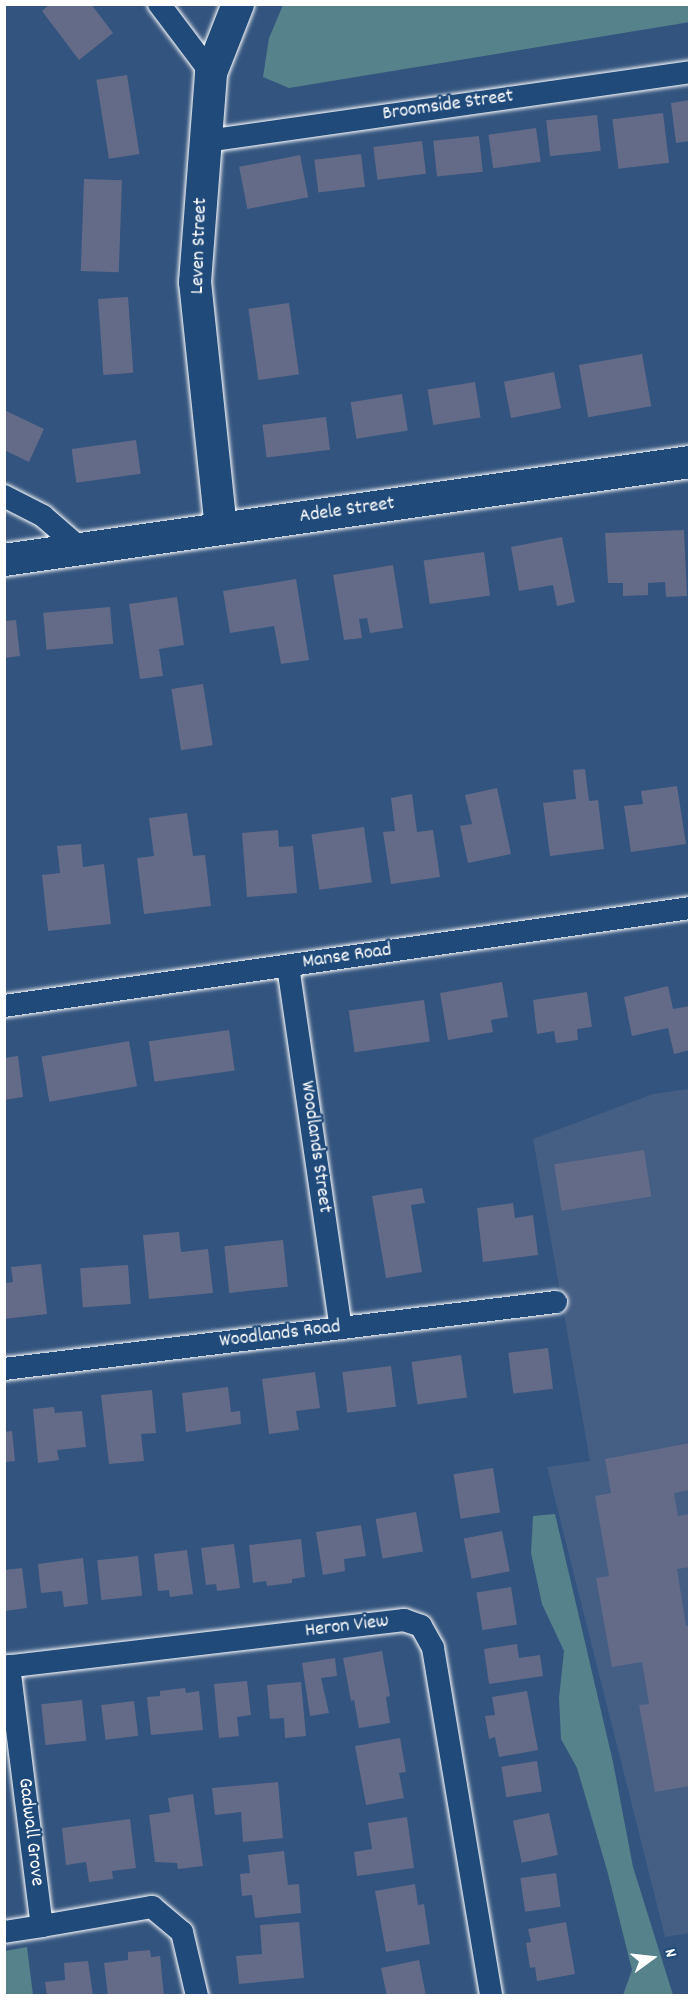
<!DOCTYPE html>
<html>
<head>
<meta charset="utf-8">
<style>
  body { margin:0 }
  #map { position:relative; width:694px; height:2000px; overflow:hidden; background:#33547e; font-family:Dekko,sans-serif }
  div>[style] { position:absolute }
  [style*='--x'] { left:calc(var(--x)*1px); top:calc(var(--y)*1px); width:calc(var(--w)*1px); rotate:calc(var(--a)*1deg) }
  .built>* { inset:0; background:#455e84 }
  .green>* { inset:0; background:#55828b }
  .building>* { inset:0; background:#636b89; transform-origin:0 0 }
  .roads { filter:drop-shadow(0 0 2px #fff) drop-shadow(0 0 2px #fff) }
  .street>* { height:22px; margin:-11px; padding:0 11px; transform-origin:11px; border-radius:11px; background:#1f4a7a }
  .secondary>* { height:32px; margin:-16px; padding:0 16px; transform-origin:16px; border-radius:16px; background:#1f4a7a }
  span { translate:-50% -50%; white-space:nowrap; text-align:center; line-height:1.15; -webkit-text-stroke:4.5px #1f4a7a; paint-order:stroke }
  .street-label { font-size:20px; color:#fff }
  .frame { position:absolute; inset:0; border:6px solid #fff; pointer-events:none }
  .north { position:absolute; left:622px; top:1928px; width:60px; height:60px; -webkit-text-stroke:4px #1f4a7a; paint-order:stroke; rotate:75deg; font-size:16px; font-weight:700; line-height:24px; text-align:center; color:#fff }
  .north::after { content:''; display:block; margin:auto; width:21px; height:27px; background:#fff; clip-path:polygon(50% 0,100% 100%,50% 72%,0 100%) }
</style>
</head>
<body>
<div id="map">
  <div class="built">
    <div style="clip-path:polygon(689px 1089px,689px 1933px,665px 1937px,547px 1467px,590px 1461px,533px 1139px,653px 1094px)"></div>
  </div>
  <div class="green">
    <div style="clip-path:polygon(283px 5px,689px 4px,690px 22px,289px 88px,263px 77px,269px 38px)"></div>
    <div style="clip-path:polygon(555px 1514px,613px 1762px,633px 1867px,673px 1995px,623px 1995px,632px 1970px,607px 1870px,577px 1768px,561px 1739px,559px 1698px,564px 1651px,542px 1604px,531px 1553px,533px 1516px)"></div>
    <div style="clip-path:polygon(27px 1947px,33px 1995px,5px 1995px,5px 1951px)"></div>
  </div>
  <div class="building">
    <div style="clip-path:polygon(50px 4px,91px 4px,113px 33px,79px 60px,42px 11px)"></div>
    <div style="left:127px;top:75px;width:80px;height:31px;rotate:81deg"></div>
    <div style="clip-path:polygon(690px 100px,690px 141px,676px 143px,671px 103px)"></div>
    <div style="left:663px;top:113px;width:50px;height:51px;rotate:83deg"></div>
    <div style="left:597px;top:115px;width:36px;height:51px;rotate:84deg"></div>
    <div style="left:536px;top:128px;width:34px;height:48px;rotate:82deg"></div>
    <div style="left:479px;top:136px;width:36px;height:46px;rotate:84deg"></div>
    <div style="left:422px;top:141px;width:33px;height:49px;rotate:83deg"></div>
    <div style="left:361px;top:154px;width:33px;height:47px;rotate:83deg"></div>
    <div style="left:300px;top:155px;width:43px;height:62px;rotate:79deg"></div>
    <div style="left:84px;top:179px;width:38px;height:92px;rotate:2deg"></div>
    <div style="left:128px;top:297px;width:76px;height:30px;rotate:86deg"></div>
    <div style="left:289px;top:303px;width:72px;height:41px;rotate:82deg"></div>
    <div style="left:642px;top:354px;width:53px;height:64px;rotate:80deg"></div>
    <div style="left:554px;top:372px;width:37px;height:51px;rotate:79deg"></div>
    <div style="left:475px;top:382px;width:36px;height:48px;rotate:81deg"></div>
    <div style="left:402px;top:394px;width:37px;height:52px;rotate:81deg"></div>
    <div style="clip-path:polygon(4px 410px,44px 429px,29px 462px,4px 450px)"></div>
    <div style="left:326px;top:417px;width:33px;height:64px;rotate:83deg"></div>
    <div style="left:136px;top:440px;width:34px;height:65px;rotate:82deg"></div>
    <div style="clip-path:polygon(684px 530px,687px 596px,666px 597px,665px 582px,648px 583px,648px 595px,623px 596px,623px 583px,608px 583px,605px 533px)"></div>
    <div style="clip-path:polygon(562px 537px,575px 602px,557px 606px,553px 585px,519px 591px,511px 547px)"></div>
    <div style="left:484px;top:552px;width:44px;height:61px;rotate:82deg"></div>
    <div style="clip-path:polygon(393px 565px,403px 628px,370px 633px,367px 618px,359px 619px,362px 638px,344px 640px,333px 575px)"></div>
    <div style="clip-path:polygon(296px 579px,309px 660px,281px 664px,274px 626px,230px 633px,223px 591px)"></div>
    <div style="clip-path:polygon(177px 597px,184px 645px,159px 649px,163px 676px,140px 679px,129px 604px)"></div>
    <div style="left:110px;top:607px;width:37px;height:67px;rotate:85deg"></div>
    <div style="clip-path:polygon(16px 620px,20px 656px,4px 658px,4px 621px)"></div>
    <div style="left:203px;top:684px;width:62px;height:32px;rotate:81deg"></div>
    <div style="clip-path:polygon(585px 769px,589px 801px,598px 800px,604px 849px,550px 856px,543px 803px,576px 799px,573px 770px)"></div>
    <div style="clip-path:polygon(677px 786px,686px 844px,631px 852px,624px 806px,643px 804px,641px 791px)"></div>
    <div style="clip-path:polygon(497px 788px,511px 854px,468px 863px,460px 826px,472px 824px,465px 795px)"></div>
    <div style="clip-path:polygon(412px 794px,417px 832px,433px 830px,440px 877px,391px 884px,383px 832px,395px 831px,391px 798px)"></div>
    <div style="clip-path:polygon(187px 813px,193px 856px,205px 855px,211px 906px,144px 914px,137px 858px,154px 856px,149px 818px)"></div>
    <div style="left:364px;top:827px;width:56px;height:53px;rotate:82deg"></div>
    <div style="clip-path:polygon(278px 830px,279px 847px,293px 846px,297px 893px,247px 897px,242px 833px)"></div>
    <div style="clip-path:polygon(81px 844px,83px 867px,104px 864px,111px 924px,48px 931px,42px 875px,60px 873px,57px 846px)"></div>
    <div style="clip-path:polygon(502px 982px,508px 1017px,491px 1020px,493px 1032px,448px 1040px,440px 993px)"></div>
    <div style="clip-path:polygon(668px 986px,673px 1009px,690px 1006px,690px 1050px,674px 1054px,668px 1028px,632px 1036px,624px 997px)"></div>
    <div style="clip-path:polygon(587px 992px,592px 1027px,577px 1029px,578px 1040px,556px 1043px,554px 1031px,537px 1034px,533px 1000px)"></div>
    <div style="left:424px;top:1000px;width:42px;height:76px;rotate:82deg"></div>
    <div style="left:229px;top:1030px;width:41px;height:81px;rotate:82deg"></div>
    <div style="left:129px;top:1041px;width:46px;height:89px;rotate:80deg"></div>
    <div style="clip-path:polygon(18px 1056px,23px 1097px,4px 1100px,4px 1058px)"></div>
    <div style="left:644px;top:1150px;width:47px;height:91px;rotate:81deg"></div>
    <div style="clip-path:polygon(422px 1188px,425px 1203px,411px 1205px,422px 1272px,386px 1278px,372px 1196px)"></div>
    <div style="clip-path:polygon(513px 1203px,515px 1218px,533px 1215px,538px 1255px,483px 1262px,477px 1208px)"></div>
    <div style="clip-path:polygon(179px 1232px,181px 1252px,208px 1249px,213px 1293px,149px 1299px,143px 1235px)"></div>
    <div style="left:283px;top:1240px;width:47px;height:59px;rotate:84deg"></div>
    <div style="clip-path:polygon(41px 1264px,47px 1314px,4px 1319px,4px 1283px,13px 1282px,11px 1267px)"></div>
    <div style="left:128px;top:1265px;width:39px;height:48px;rotate:86deg"></div>
    <div style="left:548px;top:1348px;width:41px;height:40px;rotate:83deg"></div>
    <div style="left:461px;top:1355px;width:43px;height:50px;rotate:82deg"></div>
    <div style="left:391px;top:1366px;width:41px;height:49px;rotate:83deg"></div>
    <div style="clip-path:polygon(315px 1372px,320px 1408px,296px 1411px,299px 1430px,269px 1434px,262px 1379px)"></div>
    <div style="clip-path:polygon(228px 1387px,231px 1412px,240px 1411px,241px 1424px,186px 1432px,182px 1393px)"></div>
    <div style="clip-path:polygon(152px 1390px,156px 1433px,141px 1434px,144px 1461px,109px 1464px,101px 1395px)"></div>
    <div style="clip-path:polygon(54px 1407px,55px 1413px,82px 1411px,86px 1447px,57px 1450px,59px 1460px,38px 1463px,33px 1409px)"></div>
    <div style="clip-path:polygon(12px 1431px,15px 1461px,4px 1462px,4px 1432px)"></div>
    <div style="clip-path:polygon(690px 1443px,690px 1490px,674px 1493px,678px 1516px,690px 1514px,690px 1567px,677px 1569px,686px 1626px,690px 1626px,690px 1786px,655px 1792px,639px 1705px,649px 1704px,642px 1662px,612px 1667px,596px 1578px,609px 1576px,595px 1496px,611px 1493px,605px 1459px)"></div>
    <div style="left:493px;top:1468px;width:45px;height:40px;rotate:81deg"></div>
    <div style="left:416px;top:1512px;width:40px;height:41px;rotate:80deg"></div>
    <div style="clip-path:polygon(361px 1525px,366px 1556px,344px 1559px,345px 1571px,323px 1575px,316px 1532px)"></div>
    <div style="left:502px;top:1531px;width:41px;height:39px;rotate:79deg"></div>
    <div style="clip-path:polygon(301px 1539px,305px 1577px,292px 1579px,292px 1583px,267px 1586px,266px 1581px,253px 1583px,249px 1545px)"></div>
    <div style="clip-path:polygon(234px 1544px,240px 1588px,217px 1591px,216px 1584px,206px 1585px,201px 1548px)"></div>
    <div style="clip-path:polygon(187px 1550px,193px 1594px,170px 1597px,169px 1590px,158px 1591px,154px 1554px)"></div>
    <div style="left:138px;top:1556px;width:40px;height:41px;rotate:84deg"></div>
    <div style="clip-path:polygon(83px 1558px,88px 1604px,64px 1607px,62px 1591px,41px 1593px,38px 1564px)"></div>
    <div style="clip-path:polygon(22px 1568px,27px 1608px,4px 1611px,4px 1570px)"></div>
    <div style="left:511px;top:1587px;width:38px;height:35px;rotate:81deg"></div>
    <div style="clip-path:polygon(517px 1644px,519px 1658px,540px 1655px,543px 1676px,489px 1684px,484px 1649px)"></div>
    <div style="clip-path:polygon(382px 1651px,390px 1696px,386px 1697px,390px 1723px,359px 1728px,354px 1700px,351px 1701px,343px 1658px)"></div>
    <div style="clip-path:polygon(335px 1658px,337px 1676px,321px 1678px,329px 1713px,310px 1716px,302px 1663px)"></div>
    <div style="clip-path:polygon(247px 1681px,251px 1715px,237px 1717px,239px 1736px,219px 1738px,214px 1684px)"></div>
    <div style="clip-path:polygon(301px 1682px,306px 1736px,285px 1738px,284px 1718px,270px 1719px,267px 1685px)"></div>
    <div style="clip-path:polygon(185px 1688px,186px 1693px,199px 1691px,203px 1730px,151px 1735px,147px 1697px,160px 1696px,160px 1691px)"></div>
    <div style="clip-path:polygon(527px 1691px,538px 1750px,499px 1757px,495px 1737px,489px 1739px,485px 1716px,495px 1715px,492px 1697px)"></div>
    <div style="left:82px;top:1700px;width:41px;height:41px;rotate:84deg"></div>
    <div style="left:134px;top:1701px;width:35px;height:33px;rotate:83deg"></div>
    <div style="clip-path:polygon(400px 1738px,406px 1772px,399px 1773px,404px 1798px,366px 1805px,355px 1746px)"></div>
    <div style="left:537px;top:1761px;width:31px;height:36px;rotate:81deg"></div>
    <div style="clip-path:polygon(278px 1782px,283px 1838px,243px 1842px,241px 1812px,215px 1815px,212px 1788px)"></div>
    <div style="clip-path:polygon(193px 1794px,203px 1866px,178px 1869px,177px 1863px,155px 1862px,149px 1815px,170px 1812px,168px 1798px)"></div>
    <div style="left:549px;top:1813px;width:43px;height:37px;rotate:78deg"></div>
    <div style="clip-path:polygon(407px 1817px,414px 1868px,357px 1876px,354px 1852px,372px 1849px,368px 1823px)"></div>
    <div style="clip-path:polygon(130px 1819px,136px 1868px,112px 1871px,113px 1879px,89px 1882px,86px 1862px,66px 1865px,62px 1828px)"></div>
    <div style="clip-path:polygon(284px 1851px,288px 1885px,299px 1884px,301px 1913px,255px 1918px,252px 1895px,242px 1896px,240px 1874px,250px 1873px,248px 1855px)"></div>
    <div style="left:556px;top:1873px;width:34px;height:36px;rotate:82deg"></div>
    <div style="clip-path:polygon(415px 1884px,418px 1905px,424px 1904px,430px 1944px,386px 1952px,375px 1891px)"></div>
    <div style="clip-path:polygon(299px 1922px,304px 1978px,239px 1984px,236px 1956px,262px 1954px,260px 1925px)"></div>
    <div style="clip-path:polygon(566px 1922px,575px 1974px,537px 1981px,535px 1967px,530px 1968px,526px 1943px,531px 1942px,528px 1929px)"></div>
    <div style="clip-path:polygon(150px 1950px,151px 1957px,160px 1956px,164px 1996px,108px 1996px,104px 1963px,128px 1960px,128px 1952px)"></div>
    <div style="clip-path:polygon(419px 1960px,426px 1996px,387px 1996px,381px 1968px)"></div>
    <div style="clip-path:polygon(88px 1961px,93px 1996px,47px 1996px,45px 1982px,65px 1980px,64px 1963px)"></div>
  </div>
  <div class="roads">
    <div class="street">
      <div style="--x:159;--y:4;--w:86;--a:53"></div>
      <div style="--x:206;--y:141;--w:489;--a:-8.1"></div>
      <div style="--x:4;--y:496;--w:44;--a:27.1"></div>
      <div style="--x:43;--y:516;--w:50;--a:41"></div>
      <div style="--x:288;--y:966;--w:366;--a:81.7"></div>
      <div style="--x:4;--y:1006;--w:693;--a:-8.13"></div>
      <div style="--x:4;--y:1369;--w:556;--a:-6.92"></div>
      <div style="--x:9;--y:1666;--w:262;--a:82.8"></div>
      <div style="--x:42;--y:1926;--w:112;--a:-9.8"></div>
      <div style="--x:152;--y:1907;--w:39;--a:40"></div>
      <div style="--x:182;--y:1932;--w:66;--a:76.8"></div>
      <div style="--x:4;--y:1667;--w:403;--a:-6.7"></div>
      <div style="--x:404;--y:1620;--w:18;--a:19"></div>
      <div style="--x:421;--y:1626;--w:25;--a:61"></div>
      <div style="--x:433;--y:1648;--w:353;--a:80.5"></div>
      <div style="--x:4;--y:1932;--w:38;--a:-9"></div>
    </div>
    <div class="secondary">
      <div style="--x:221;--y:529;--w:248;--a:-96"></div>
      <div style="--x:195;--y:282;--w:210;--a:-85.6"></div>
      <div style="--x:211;--y:73;--w:74;--a:-68.6"></div>
      <div style="--x:4;--y:560;--w:693;--a:-8.13"></div>
    </div>
  </div>
  <div class="street-label">
    <span style="left:448px;top:106px;rotate:-8deg">Broomside Street</span>
    <span style="left:200px;top:246px;rotate:-88deg">Leven Street</span>
    <span style="left:347px;top:511px;rotate:-8deg">Adele Street</span>
    <span style="left:347px;top:957px;rotate:-8deg">Manse Road</span>
    <span style="left:315px;top:1147px;rotate:82deg">Woodlands Street</span>
    <span style="left:280px;top:1335px;rotate:-7deg">Woodlands Road</span>
    <span style="left:347px;top:1627px;rotate:-7deg">Heron View</span>
    <span style="left:30px;top:1832px;rotate:83deg">Gadwall Grove</span>
  </div>
  <div class="frame"></div>
  <div class="north">N</div>
</div>
</body>
</html>
